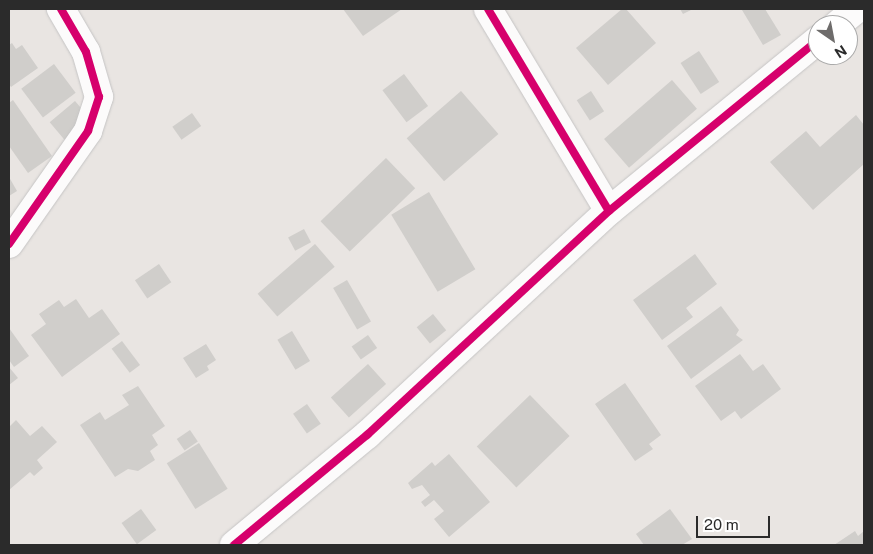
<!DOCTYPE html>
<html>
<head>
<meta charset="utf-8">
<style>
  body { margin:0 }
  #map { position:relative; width:873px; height:554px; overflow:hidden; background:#e9e5e2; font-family:"Public Sans",sans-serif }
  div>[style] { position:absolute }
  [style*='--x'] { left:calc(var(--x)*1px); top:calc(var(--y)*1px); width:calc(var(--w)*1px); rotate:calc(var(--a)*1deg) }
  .building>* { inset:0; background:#d0cecb; transform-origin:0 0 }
  .roads { filter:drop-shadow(0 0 1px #c5c4c4) drop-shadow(0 0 1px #c5c4c4) }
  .minor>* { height:28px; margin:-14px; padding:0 14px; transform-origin:14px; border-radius:14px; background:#fcfbfb }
  .cycleway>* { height:8px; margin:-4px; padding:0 4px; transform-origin:4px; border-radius:4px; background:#d6006c }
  span { translate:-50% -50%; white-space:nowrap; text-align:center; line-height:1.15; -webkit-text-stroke:4px #fff; paint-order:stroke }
  .frame { position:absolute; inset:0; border:10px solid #2b2b2b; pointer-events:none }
  .north { position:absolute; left:808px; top:15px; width:50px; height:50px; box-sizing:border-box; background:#fff; border:1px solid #aaa; border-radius:50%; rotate:147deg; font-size:14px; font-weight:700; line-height:20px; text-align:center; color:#2b2b2b }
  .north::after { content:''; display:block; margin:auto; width:18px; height:22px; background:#6e6c6b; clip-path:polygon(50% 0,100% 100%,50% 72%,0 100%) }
  .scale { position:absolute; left:696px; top:516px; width:74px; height:22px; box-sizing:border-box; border:2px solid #2b2b2b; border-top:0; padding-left:6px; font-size:15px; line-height:18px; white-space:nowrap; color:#2b2b2b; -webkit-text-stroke:4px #fff; paint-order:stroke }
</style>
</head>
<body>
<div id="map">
  <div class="building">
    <div style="clip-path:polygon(343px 9px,402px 9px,363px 36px)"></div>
    <div style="clip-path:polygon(622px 9px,626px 9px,656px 43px,608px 85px,576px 48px)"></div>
    <div style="clip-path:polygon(680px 9px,693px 9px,683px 14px)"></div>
    <div style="clip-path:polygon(744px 9px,765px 9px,781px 35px,763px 45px,742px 10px)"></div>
    <div style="clip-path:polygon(12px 43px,16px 49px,22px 45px,38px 68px,11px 87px,9px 84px,9px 45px)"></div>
    <div style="left:699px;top:51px;width:37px;height:22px;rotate:57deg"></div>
    <div style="left:54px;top:64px;width:36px;height:41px;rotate:53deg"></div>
    <div style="left:404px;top:74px;width:40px;height:27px;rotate:53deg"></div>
    <div style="left:672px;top:80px;width:38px;height:90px;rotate:49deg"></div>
    <div style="left:461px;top:91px;width:57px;height:72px;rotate:49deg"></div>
    <div style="left:591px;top:91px;width:24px;height:17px;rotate:57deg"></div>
    <div style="clip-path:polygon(13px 100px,52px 156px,28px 173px,9px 146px,9px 103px)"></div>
    <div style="left:75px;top:101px;width:23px;height:33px;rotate:50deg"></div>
    <div style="left:192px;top:113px;width:16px;height:24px;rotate:55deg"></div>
    <div style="clip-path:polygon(856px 115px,864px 125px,864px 164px,813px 210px,770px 162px,806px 131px,820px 147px)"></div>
    <div style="left:386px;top:158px;width:42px;height:91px;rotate:46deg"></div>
    <div style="clip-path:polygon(9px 177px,17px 191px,9px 196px)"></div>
    <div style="left:429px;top:192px;width:90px;height:44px;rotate:59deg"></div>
    <div style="left:304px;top:229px;width:15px;height:18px;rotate:62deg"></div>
    <div style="left:315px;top:244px;width:30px;height:76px;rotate:49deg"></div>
    <div style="clip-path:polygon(695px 254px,717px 284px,686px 308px,693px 317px,662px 340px,633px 300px)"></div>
    <div style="left:159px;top:264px;width:22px;height:29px;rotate:56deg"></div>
    <div style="left:347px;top:280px;width:48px;height:16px;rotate:60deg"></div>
    <div style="clip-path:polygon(76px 299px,89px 318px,102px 309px,120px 334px,62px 377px,31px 335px,46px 324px,39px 314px,59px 300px,64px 307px)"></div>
    <div style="clip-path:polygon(721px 306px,739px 330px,736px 335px,743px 340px,691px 379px,667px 346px)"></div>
    <div style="left:433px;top:314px;width:21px;height:21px;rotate:51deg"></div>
    <div style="clip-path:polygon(9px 328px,29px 356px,14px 367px,9px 360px)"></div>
    <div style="left:292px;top:331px;width:35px;height:17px;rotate:59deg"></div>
    <div style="left:368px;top:335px;width:16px;height:20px;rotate:55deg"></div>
    <div style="left:122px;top:341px;width:30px;height:13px;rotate:53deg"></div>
    <div style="clip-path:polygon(206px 344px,216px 360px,207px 366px,209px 370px,196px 378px,183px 358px)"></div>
    <div style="clip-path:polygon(740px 354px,753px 371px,763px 364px,781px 389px,741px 419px,735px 411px,721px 421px,695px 386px)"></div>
    <div style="left:368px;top:364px;width:27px;height:50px;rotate:48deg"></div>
    <div style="clip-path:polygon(9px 367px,18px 378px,9px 385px)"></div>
    <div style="clip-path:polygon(625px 383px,661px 435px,649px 444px,653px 449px,635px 461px,595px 404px)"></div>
    <div style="clip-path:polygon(138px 386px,165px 426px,152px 435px,158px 445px,150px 451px,155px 460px,138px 471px,128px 469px,115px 477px,80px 425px,100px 412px,105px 420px,129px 405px,122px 395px)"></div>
    <div style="left:530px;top:395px;width:57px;height:74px;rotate:46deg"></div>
    <div style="left:307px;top:404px;width:24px;height:17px;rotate:55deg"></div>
    <div style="clip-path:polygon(16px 420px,30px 436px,42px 426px,57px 442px,37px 460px,43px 468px,34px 476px,30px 472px,9px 490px,9px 427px)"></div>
    <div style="left:190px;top:430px;width:14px;height:16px;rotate:56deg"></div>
    <div style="left:199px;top:443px;width:54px;height:38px;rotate:58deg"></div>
    <div style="clip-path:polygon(449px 454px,490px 502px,449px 537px,434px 519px,444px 511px,434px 500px,425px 507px,421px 502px,430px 495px,422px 485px,412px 489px,408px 483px,432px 462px,435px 466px)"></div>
    <div style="left:141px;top:509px;width:26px;height:24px;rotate:54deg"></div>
    <div style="clip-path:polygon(670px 509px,692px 539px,682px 545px,644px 545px,636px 534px)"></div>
    <div style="clip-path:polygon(855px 531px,858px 536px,864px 531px,864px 545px,834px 545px)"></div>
  </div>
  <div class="roads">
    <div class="minor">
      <div style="--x:488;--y:9;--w:235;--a:59.1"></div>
      <div style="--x:837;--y:25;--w:26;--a:-39"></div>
      <div style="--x:9;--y:244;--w:138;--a:-55"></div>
      <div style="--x:88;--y:131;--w:36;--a:-72"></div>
      <div style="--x:99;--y:97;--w:47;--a:-106.1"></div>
      <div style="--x:86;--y:52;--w:50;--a:-120.2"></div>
      <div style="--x:234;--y:545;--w:173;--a:-39.6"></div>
      <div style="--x:367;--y:435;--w:330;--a:-42.8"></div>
      <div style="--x:609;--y:211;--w:270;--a:-39.3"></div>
    </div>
  </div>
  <div class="cycleway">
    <div style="--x:488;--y:9;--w:235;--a:59.1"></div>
    <div style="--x:9;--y:244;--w:138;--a:-55"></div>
    <div style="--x:88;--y:131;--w:36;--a:-72"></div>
    <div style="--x:99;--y:97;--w:47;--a:-106.1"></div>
    <div style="--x:86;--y:52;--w:50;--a:-120.2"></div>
    <div style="--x:234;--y:545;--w:173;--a:-39.6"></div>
    <div style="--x:367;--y:435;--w:330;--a:-42.8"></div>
    <div style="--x:609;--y:211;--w:270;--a:-39.3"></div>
  </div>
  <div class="frame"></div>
  <div class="north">N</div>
  <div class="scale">20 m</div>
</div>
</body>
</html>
